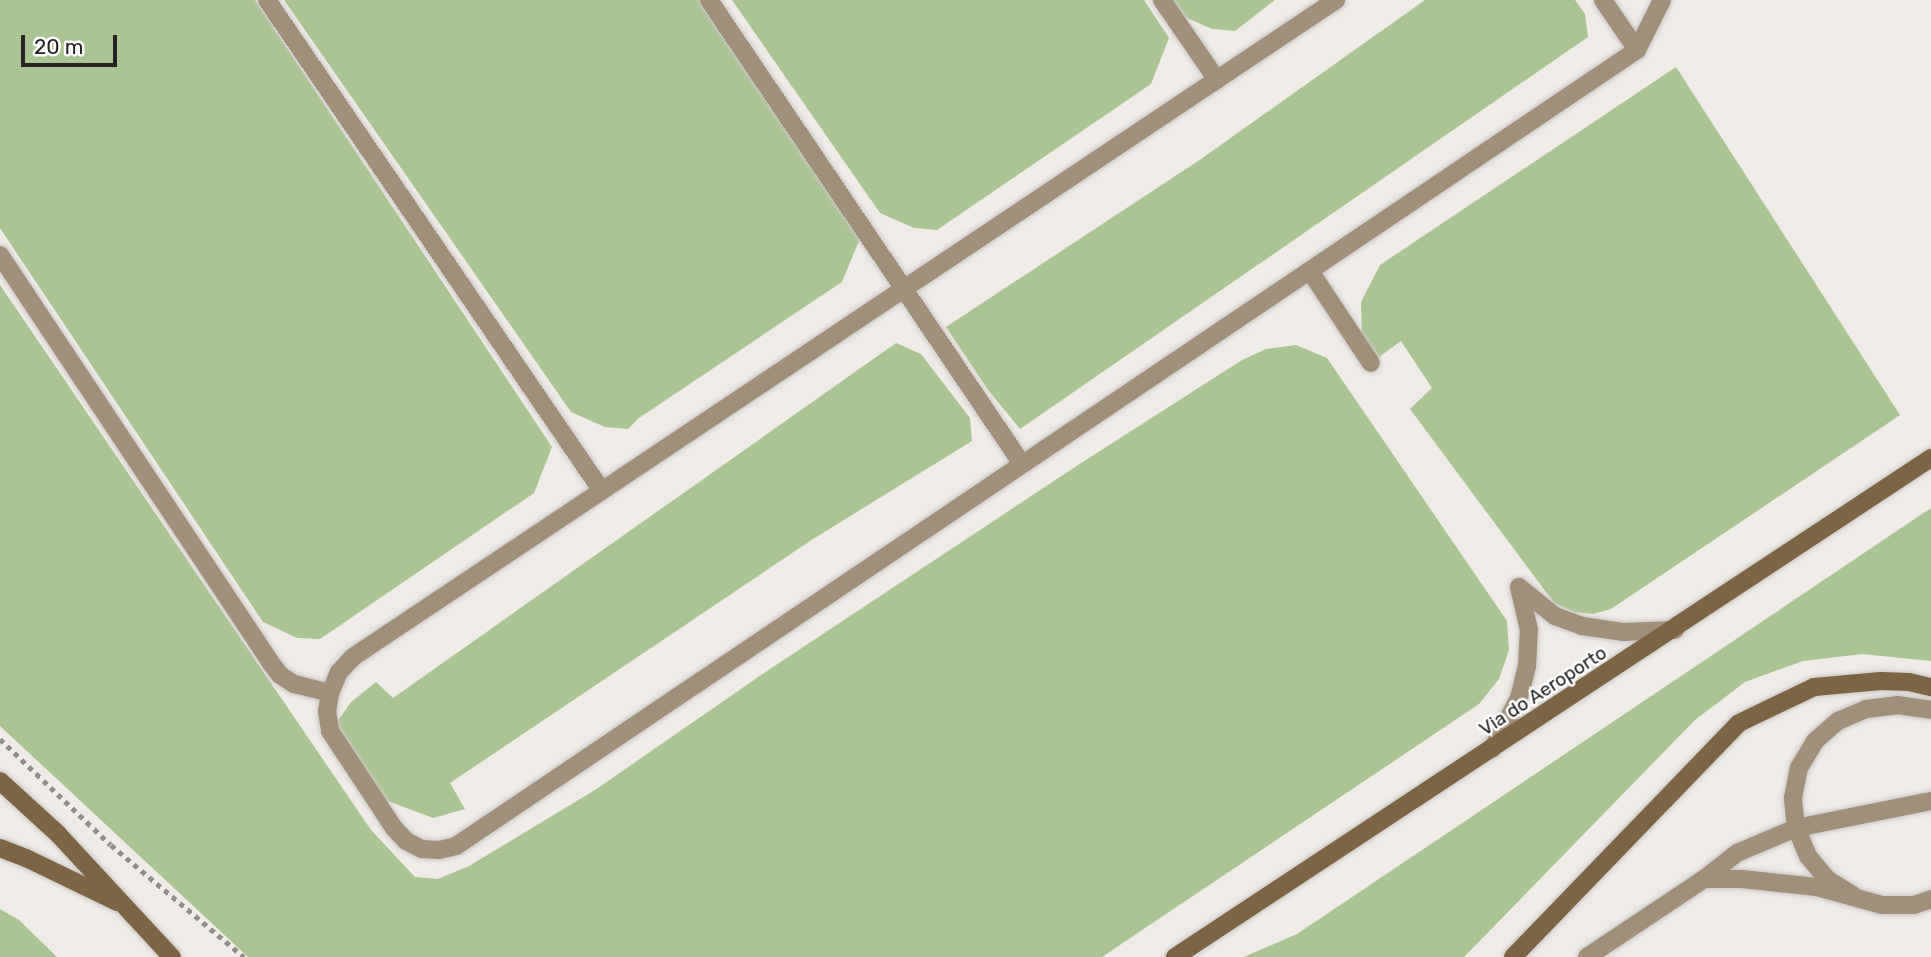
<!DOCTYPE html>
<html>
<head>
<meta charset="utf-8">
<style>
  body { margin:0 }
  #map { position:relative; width:1931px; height:957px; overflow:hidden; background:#efebe7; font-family:Rubik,sans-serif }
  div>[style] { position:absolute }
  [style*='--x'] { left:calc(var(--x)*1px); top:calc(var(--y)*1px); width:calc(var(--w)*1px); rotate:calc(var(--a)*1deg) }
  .green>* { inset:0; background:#aac592 }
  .path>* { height:4.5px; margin-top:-2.25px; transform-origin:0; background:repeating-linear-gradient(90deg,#918f8c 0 5px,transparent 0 10px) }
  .roads { filter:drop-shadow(0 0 2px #cbc7c4) drop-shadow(0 0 2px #cbc7c4) }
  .lane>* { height:18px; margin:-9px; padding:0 9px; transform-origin:9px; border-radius:9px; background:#a19079 }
  .secondary>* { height:18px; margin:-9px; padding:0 9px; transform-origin:9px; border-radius:9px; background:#7d6442 }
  span { translate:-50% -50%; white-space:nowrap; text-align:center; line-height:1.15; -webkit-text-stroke:5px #fff; paint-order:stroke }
  .street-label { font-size:19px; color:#252423 }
  .scale { position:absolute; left:21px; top:35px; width:96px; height:32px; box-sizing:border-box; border:4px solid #252423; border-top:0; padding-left:9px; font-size:21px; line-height:24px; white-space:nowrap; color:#252423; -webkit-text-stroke:5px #fff; paint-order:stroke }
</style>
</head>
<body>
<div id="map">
  <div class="green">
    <div style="clip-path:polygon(0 0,255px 0,552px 447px,534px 493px,320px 639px,297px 638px,263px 622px,0 228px)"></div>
    <div style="clip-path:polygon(284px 0,703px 0,861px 236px,842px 282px,639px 418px,628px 429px,605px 427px,571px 412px)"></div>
    <div style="clip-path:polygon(732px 0,1144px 0,1169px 38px,1151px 84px,937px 230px,914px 228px,880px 213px)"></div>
    <div style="clip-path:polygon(1168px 0,1275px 0,1235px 31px,1212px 29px,1178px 14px)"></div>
    <div style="clip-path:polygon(1425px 0,1575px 0,1585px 14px,1588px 37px,1020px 429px,988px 390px,946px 327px,1201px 159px)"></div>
    <div style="clip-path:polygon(1676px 67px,1900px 415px,1611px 609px,1593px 614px,1574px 612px,1554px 603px,1410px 409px,1432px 388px,1401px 341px,1371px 363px,1362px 350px,1361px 302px,1380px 265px)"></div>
    <div style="clip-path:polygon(0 285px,371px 830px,415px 877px,438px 879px,469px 866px,595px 790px,764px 673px,1075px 467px,1242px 360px,1266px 349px,1296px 345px,1327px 358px,1507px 621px,1509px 650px,1499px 679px,1479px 704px,1102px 957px,248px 957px,0 726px)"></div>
    <div style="clip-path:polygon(896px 343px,921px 354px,970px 418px,972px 441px,813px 539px,450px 783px,465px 809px,433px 818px,372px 795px,330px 732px,351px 702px,376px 682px,393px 698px)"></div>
    <div style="clip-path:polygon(1931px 508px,1931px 661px,1862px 654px,1803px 661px,1745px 682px,1695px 720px,1464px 957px,1244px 957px,1297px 934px)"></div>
    <div style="clip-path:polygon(0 909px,19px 920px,57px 957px,0 957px)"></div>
  </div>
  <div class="path">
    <div style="--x:0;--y:739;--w:153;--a:43.7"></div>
    <div style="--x:111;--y:845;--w:174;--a:40.1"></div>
  </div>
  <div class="roads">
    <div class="lane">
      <div style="--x:267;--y:0;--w:594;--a:55.7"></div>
      <div style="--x:709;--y:0;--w:560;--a:56"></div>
      <div style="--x:1162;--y:0;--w:97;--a:55.5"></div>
      <div style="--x:1336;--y:0;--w:1182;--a:146.24"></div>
      <div style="--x:353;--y:657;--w:21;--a:133"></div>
      <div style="--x:339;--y:672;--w:23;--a:113"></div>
      <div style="--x:330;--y:693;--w:18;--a:99"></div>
      <div style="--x:327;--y:711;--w:20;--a:81"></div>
      <div style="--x:330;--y:731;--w:116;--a:56.6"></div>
      <div style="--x:394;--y:828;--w:18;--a:47"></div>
      <div style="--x:406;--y:841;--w:18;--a:27"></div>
      <div style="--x:422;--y:849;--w:17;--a:3"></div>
      <div style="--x:439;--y:850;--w:17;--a:-13"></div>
      <div style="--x:456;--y:846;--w:1424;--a:-33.98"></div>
      <div style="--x:1637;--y:50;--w:56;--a:-63.4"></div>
      <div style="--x:1603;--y:0;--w:60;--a:55.8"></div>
      <div style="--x:0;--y:255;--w:488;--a:56.4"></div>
      <div style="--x:270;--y:662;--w:16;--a:52"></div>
      <div style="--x:280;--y:675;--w:17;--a:33"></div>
      <div style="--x:294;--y:684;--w:37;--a:14"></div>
      <div style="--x:1310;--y:271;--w:110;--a:56.5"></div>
      <div style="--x:1519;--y:587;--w:46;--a:38.9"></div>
      <div style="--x:1555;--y:616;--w:29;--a:20"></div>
      <div style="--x:1582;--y:626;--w:41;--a:8.3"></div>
      <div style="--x:1623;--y:632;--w:52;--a:-2.2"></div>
      <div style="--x:1492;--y:749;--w:58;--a:-62.1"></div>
      <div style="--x:1519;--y:698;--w:33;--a:-76"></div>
      <div style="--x:1527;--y:666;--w:36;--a:-87"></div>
      <div style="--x:1529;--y:630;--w:44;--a:-103.1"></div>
      <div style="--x:1704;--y:879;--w:38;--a:0"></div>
      <div style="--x:1742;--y:879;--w:75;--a:6.1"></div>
      <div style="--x:1817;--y:887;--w:67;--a:15.5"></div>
      <div style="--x:1882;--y:905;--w:32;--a:0"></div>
      <div style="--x:1914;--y:905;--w:18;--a:-19"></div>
      <div style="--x:1854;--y:896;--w:31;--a:-148"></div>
      <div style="--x:1828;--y:880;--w:31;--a:-130"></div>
      <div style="--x:1808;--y:856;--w:30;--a:-113"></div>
      <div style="--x:1796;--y:828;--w:30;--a:-96"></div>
      <div style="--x:1793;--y:798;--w:31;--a:-79"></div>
      <div style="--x:1799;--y:768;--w:31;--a:-59"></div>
      <div style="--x:1815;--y:741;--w:30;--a:-41"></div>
      <div style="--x:1838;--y:721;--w:30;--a:-23"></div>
      <div style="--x:1866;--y:709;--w:31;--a:-7"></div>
      <div style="--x:1897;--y:705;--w:34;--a:8"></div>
      <div style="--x:1587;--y:957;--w:141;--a:-33.7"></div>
      <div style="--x:1704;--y:879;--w:42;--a:-38.2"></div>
      <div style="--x:1737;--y:853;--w:64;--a:-23"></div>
      <div style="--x:1796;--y:828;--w:138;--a:-11.3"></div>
    </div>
    <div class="secondary">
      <div style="--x:0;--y:781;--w:77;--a:42.4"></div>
      <div style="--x:57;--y:833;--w:169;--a:47.2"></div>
      <div style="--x:0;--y:848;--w:28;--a:21"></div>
      <div style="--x:26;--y:858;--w:101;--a:25.8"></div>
      <div style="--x:1175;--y:957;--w:906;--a:-33.43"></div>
      <div style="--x:1513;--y:957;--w:325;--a:-46"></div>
      <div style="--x:1739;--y:723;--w:83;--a:-25.6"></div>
      <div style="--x:1814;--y:687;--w:67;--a:-5.1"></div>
      <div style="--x:1881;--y:681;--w:28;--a:2"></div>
      <div style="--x:1909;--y:682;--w:23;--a:13"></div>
    </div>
  </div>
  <div class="street-label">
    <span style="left:1543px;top:691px;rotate:-33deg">Via do Aeroporto</span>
  </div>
  <div class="scale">20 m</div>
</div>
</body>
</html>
